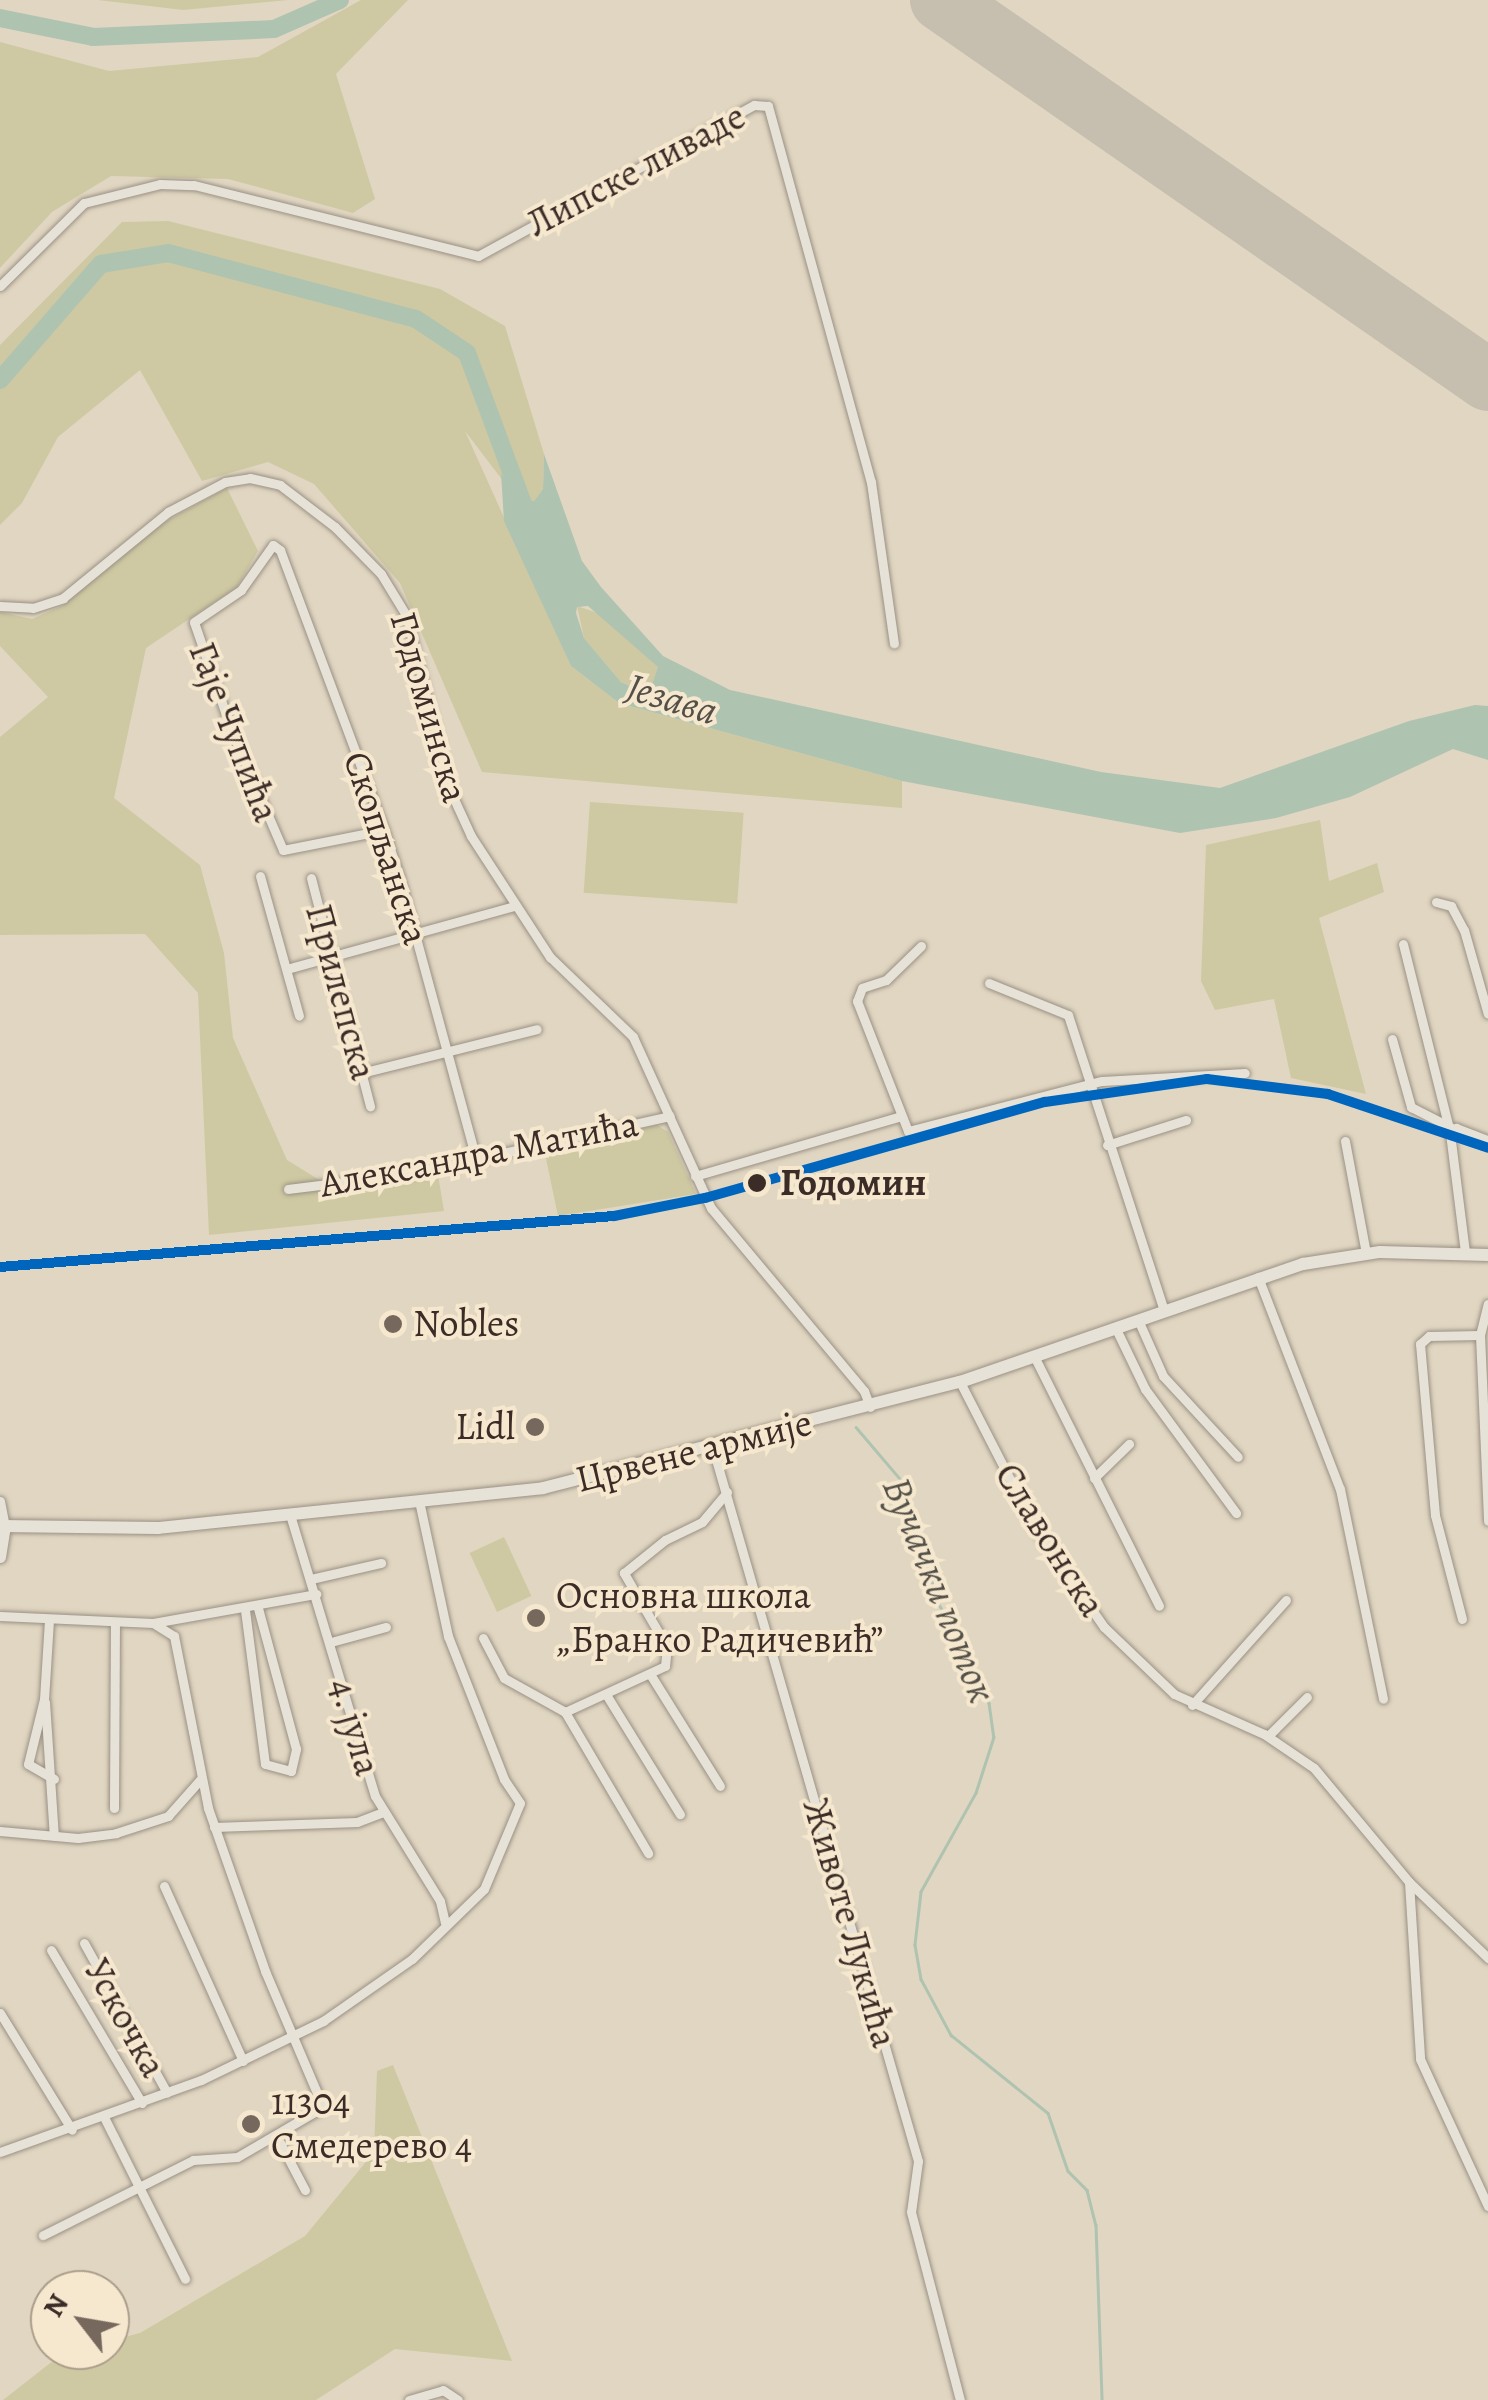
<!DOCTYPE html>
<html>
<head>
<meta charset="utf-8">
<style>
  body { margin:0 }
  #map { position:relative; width:1488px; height:2400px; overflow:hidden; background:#e1d6c1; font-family:Alegreya,serif }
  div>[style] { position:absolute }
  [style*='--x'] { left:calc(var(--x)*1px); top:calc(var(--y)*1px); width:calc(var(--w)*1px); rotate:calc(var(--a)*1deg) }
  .green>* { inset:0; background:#cec9a2; transform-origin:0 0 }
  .water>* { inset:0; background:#afc3b1 }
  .stream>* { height:2.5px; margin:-1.25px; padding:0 1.25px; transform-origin:1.25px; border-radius:1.25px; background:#afc3b1 }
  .river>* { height:18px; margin:-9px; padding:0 9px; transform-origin:9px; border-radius:9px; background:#afc3b1 }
  .runway>* { height:62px; margin:-31px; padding:0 31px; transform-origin:31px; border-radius:31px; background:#c6beae }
  .roads { filter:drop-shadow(0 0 2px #9a9185) drop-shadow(0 0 2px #9a9185) }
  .minor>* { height:9px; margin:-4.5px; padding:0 4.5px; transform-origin:4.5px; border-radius:4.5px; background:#e7e2d7 }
  .tertiary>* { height:11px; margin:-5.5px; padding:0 5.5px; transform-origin:5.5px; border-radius:5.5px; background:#e7e2d7 }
  .secondary>* { height:12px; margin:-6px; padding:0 6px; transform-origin:6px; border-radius:6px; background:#e7e2d7 }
  .rail-1>* { height:10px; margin:-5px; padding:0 5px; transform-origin:5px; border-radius:5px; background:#0065bd }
  .dots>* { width:28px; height:28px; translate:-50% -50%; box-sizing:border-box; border:5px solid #f5e8ce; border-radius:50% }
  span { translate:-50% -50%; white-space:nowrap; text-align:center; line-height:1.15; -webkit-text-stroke:8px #f5e8ce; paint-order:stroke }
  .street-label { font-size:38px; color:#3c2c27 }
  .stop-label { font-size:38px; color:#3c2c27; font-weight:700 }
  .left { translate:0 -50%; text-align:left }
  .poi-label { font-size:38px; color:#3c2c27 }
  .right { translate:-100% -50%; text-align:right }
  .water-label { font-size:40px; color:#545048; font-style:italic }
  .north { position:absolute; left:30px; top:2270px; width:100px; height:100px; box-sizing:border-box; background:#f5e8ce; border:2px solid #ab9d8b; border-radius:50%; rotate:301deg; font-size:28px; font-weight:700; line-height:40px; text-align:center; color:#3c2c27 }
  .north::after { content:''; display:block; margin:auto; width:35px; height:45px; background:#76685d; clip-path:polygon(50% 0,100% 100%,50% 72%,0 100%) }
</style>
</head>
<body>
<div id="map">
  <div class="green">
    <div style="clip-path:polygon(98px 0,288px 0,183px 10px)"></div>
    <div style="clip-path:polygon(361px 0,408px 0,336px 74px,375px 199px,353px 213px,228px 179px,111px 176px,52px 212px,0 268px,0 42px,109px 71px,258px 57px)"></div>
    <div style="clip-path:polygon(168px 221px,440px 289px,505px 326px,544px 454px,543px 489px,534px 501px,516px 498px,465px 431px,571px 666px,619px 703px,902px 781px,902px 808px,482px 772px,400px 583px,314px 484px,268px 462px,202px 481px,140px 370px,58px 437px,22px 503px,0 525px,0 345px,122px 222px)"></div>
    <div style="clip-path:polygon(227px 488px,258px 551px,237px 587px,146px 648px,114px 798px,200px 865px,224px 953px,233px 1038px,287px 1160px,334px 1189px,438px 1175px,444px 1211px,209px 1235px,198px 993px,145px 934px,0 935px,0 737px,48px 697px,0 646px,0 612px,32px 619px,62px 606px,157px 526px)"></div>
    <div style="clip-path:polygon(577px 606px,598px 613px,659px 667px,652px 685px,640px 691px,621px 682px,584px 638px)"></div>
    <div style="left:590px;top:802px;width:154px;height:91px;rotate:4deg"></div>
    <div style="clip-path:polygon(1320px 820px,1329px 881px,1377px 863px,1384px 892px,1319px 918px,1366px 1094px,1291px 1078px,1274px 999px,1215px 1010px,1201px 981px,1206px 845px)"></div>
    <div style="clip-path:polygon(657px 1125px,668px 1132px,696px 1194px,558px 1216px,544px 1149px)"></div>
    <div style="left:504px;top:1537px;width:65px;height:38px;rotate:65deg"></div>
    <div style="clip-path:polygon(393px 2065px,512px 2361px,395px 2349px,316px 2400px,3px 2400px,63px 2353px,110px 2350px,110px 2341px,140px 2333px,305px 2236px,374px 2152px,377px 2071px)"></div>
  </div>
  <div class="water">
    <div style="clip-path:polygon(evenodd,544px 454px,582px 561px,601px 587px,663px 656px,730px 690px,1101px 772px,1220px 788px,1409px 721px,1475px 705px,1488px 706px,1488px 760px,1453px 749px,1350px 797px,1276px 818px,1180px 833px,902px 781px,619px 703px,571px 666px,504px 521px,501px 473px,516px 498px,534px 501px,543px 489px,544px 454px,588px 606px,658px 667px,652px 685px,640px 691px,621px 682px,584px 638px,576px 613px,577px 607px,588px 606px)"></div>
  </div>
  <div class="stream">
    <div style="--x:856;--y:1427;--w:71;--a:49.6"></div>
    <div style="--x:902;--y:1481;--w:126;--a:73.4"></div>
    <div style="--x:938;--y:1602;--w:113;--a:63.2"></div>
    <div style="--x:989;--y:1703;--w:34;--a:82"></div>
    <div style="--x:994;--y:1737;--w:59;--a:107.8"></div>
    <div style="--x:976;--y:1793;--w:113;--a:119.1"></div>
    <div style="--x:921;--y:1892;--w:53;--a:96.5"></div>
    <div style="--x:915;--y:1945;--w:35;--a:80"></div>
    <div style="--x:921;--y:1979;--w:64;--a:61.8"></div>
    <div style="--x:951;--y:2035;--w:124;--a:38.8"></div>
    <div style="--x:1048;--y:2113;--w:61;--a:71"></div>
    <div style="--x:1068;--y:2171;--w:27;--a:45"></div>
    <div style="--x:1087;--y:2190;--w:36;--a:76"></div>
    <div style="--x:1096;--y:2225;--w:175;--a:88"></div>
  </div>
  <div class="river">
    <div style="--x:0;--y:18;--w:95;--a:11.5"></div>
    <div style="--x:93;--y:37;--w:181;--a:-2.5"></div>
    <div style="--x:274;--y:29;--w:72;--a:-23.7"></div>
    <div style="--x:0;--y:380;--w:154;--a:-49"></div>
    <div style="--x:101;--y:264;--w:68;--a:-9.3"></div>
    <div style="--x:168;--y:253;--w:257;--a:14.9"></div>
    <div style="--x:416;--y:319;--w:61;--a:33.7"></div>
    <div style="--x:467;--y:353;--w:178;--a:69.6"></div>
  </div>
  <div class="runway">
    <div style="--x:941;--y:0;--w:666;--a:34.79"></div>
  </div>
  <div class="roads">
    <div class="minor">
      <div style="--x:0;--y:286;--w:118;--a:-44.7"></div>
      <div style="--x:84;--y:203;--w:78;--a:-14"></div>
      <div style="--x:160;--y:184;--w:34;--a:2"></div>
      <div style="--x:194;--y:185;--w:293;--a:14"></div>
      <div style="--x:478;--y:256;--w:315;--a:-28.7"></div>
      <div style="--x:754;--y:105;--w:14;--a:4"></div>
      <div style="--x:768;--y:106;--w:390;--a:74.7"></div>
      <div style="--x:871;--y:482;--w:163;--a:81.9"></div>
      <div style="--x:0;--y:606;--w:33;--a:3"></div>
      <div style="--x:33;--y:608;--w:32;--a:-18"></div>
      <div style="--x:63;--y:598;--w:136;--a:-39.3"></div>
      <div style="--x:168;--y:512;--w:64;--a:-27.8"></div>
      <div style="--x:225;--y:482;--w:25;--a:-9"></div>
      <div style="--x:250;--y:478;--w:31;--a:13"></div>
      <div style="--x:280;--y:485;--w:69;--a:37.4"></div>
      <div style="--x:335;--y:527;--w:66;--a:45.6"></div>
      <div style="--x:381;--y:574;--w:48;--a:58.6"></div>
      <div style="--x:406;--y:615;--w:178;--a:76"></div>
      <div style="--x:449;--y:788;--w:53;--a:65.4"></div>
      <div style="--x:471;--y:836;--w:145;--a:56.9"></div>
      <div style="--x:550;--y:957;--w:115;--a:43.9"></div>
      <div style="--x:633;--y:1037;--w:188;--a:65.5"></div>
      <div style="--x:711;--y:1208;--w:239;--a:50.1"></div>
      <div style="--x:864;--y:1391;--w:17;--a:69"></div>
      <div style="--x:384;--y:830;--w:103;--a:168.8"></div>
      <div style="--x:283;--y:850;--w:132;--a:-113.3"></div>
      <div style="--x:231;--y:729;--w:113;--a:-109.1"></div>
      <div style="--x:194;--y:622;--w:57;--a:-34.2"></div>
      <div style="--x:241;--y:590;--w:55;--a:-54.6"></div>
      <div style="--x:273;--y:545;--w:9;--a:36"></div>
      <div style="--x:280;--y:550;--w:220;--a:69.5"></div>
      <div style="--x:357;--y:756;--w:79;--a:70"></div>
      <div style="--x:384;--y:830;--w:52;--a:71.9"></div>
      <div style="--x:400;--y:879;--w:290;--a:74.8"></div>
      <div style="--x:260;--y:876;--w:145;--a:74.4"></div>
      <div style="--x:311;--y:878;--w:236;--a:75.5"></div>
      <div style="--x:1436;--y:902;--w:16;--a:15"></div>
      <div style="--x:1451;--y:906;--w:27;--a:62"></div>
      <div style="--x:1464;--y:930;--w:87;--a:74.1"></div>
      <div style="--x:1403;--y:944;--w:187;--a:76"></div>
      <div style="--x:921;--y:946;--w:49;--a:135.8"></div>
      <div style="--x:886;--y:980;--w:25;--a:162"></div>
      <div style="--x:862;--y:988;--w:14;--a:111"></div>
      <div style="--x:857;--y:1001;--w:140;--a:68.6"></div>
      <div style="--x:908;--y:1131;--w:200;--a:-14.5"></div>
      <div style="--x:1102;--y:1081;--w:143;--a:-3.2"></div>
      <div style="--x:287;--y:969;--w:236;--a:-15.5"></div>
      <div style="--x:989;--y:983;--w:85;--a:22.1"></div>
      <div style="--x:1068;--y:1015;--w:311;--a:72"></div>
      <div style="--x:1392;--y:1039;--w:71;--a:74.4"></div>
      <div style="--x:1411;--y:1107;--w:44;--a:27.1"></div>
      <div style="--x:361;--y:1073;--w:181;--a:-14"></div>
      <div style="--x:1345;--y:1141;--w:114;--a:79.4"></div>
      <div style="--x:1107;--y:1145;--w:83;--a:-17.6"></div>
      <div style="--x:695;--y:1176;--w:211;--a:-16.2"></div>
      <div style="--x:288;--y:1189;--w:121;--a:-7.1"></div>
      <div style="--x:408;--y:1174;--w:268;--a:-12.5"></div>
      <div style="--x:1465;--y:1252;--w:120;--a:-97.2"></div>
      <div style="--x:1450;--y:1133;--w:8;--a:-40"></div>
      <div style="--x:1456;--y:1128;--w:34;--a:21"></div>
      <div style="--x:1258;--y:1277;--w:227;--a:68.9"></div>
      <div style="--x:1340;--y:1489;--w:214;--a:78.4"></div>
      <div style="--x:1139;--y:1322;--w:59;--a:66"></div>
      <div style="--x:1163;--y:1376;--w:110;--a:47.2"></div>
      <div style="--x:1116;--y:1329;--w:67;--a:64.2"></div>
      <div style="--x:1145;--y:1389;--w:154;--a:53.7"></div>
      <div style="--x:1480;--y:1335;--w:186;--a:87.5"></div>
      <div style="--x:1035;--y:1358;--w:277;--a:63.4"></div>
      <div style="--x:960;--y:1382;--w:162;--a:62.8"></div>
      <div style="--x:1034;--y:1526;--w:123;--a:55.3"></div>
      <div style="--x:1104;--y:1627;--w:97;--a:43.7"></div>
      <div style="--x:1174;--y:1694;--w:98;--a:24"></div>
      <div style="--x:1264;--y:1734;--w:60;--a:34.2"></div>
      <div style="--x:1314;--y:1768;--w:148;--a:50.2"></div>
      <div style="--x:1409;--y:1882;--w:110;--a:43.9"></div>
      <div style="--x:713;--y:1449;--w:741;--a:73.94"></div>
      <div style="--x:918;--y:2161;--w:51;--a:97.8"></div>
      <div style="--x:911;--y:2212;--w:194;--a:75.4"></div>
      <div style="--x:1094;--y:1478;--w:49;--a:-44.2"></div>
      <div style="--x:0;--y:1501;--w:25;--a:79"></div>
      <div style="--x:291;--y:1518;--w:290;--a:73.2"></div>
      <div style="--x:375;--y:1796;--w:123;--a:58.2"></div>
      <div style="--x:440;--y:1901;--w:22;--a:77"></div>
      <div style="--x:311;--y:1579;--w:72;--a:-12.9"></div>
      <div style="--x:245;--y:1610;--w:155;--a:82.6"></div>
      <div style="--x:265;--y:1764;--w:27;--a:15"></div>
      <div style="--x:291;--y:1771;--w:23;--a:-77"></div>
      <div style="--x:296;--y:1749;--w:146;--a:-105.1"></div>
      <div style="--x:0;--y:1616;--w:153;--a:2.6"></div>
      <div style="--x:153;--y:1623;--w:25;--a:32"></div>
      <div style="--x:174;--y:1636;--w:175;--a:78.8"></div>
      <div style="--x:208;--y:1808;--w:173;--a:70.7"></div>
      <div style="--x:265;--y:1971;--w:148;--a:66.9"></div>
      <div style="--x:323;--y:2107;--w:99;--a:149.8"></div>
      <div style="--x:237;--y:2157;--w:44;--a:176.1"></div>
      <div style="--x:193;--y:2160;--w:168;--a:153.4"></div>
      <div style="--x:1462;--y:1619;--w:107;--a:-104.6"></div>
      <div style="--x:1435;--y:1515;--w:172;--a:-95"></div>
      <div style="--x:1420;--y:1344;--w:12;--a:-42"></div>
      <div style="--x:1429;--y:1336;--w:51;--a:-1.1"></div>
      <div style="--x:1480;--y:1335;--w:32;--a:-76"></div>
      <div style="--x:49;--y:1620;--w:79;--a:93.6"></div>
      <div style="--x:44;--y:1699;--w:67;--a:103.8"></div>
      <div style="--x:28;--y:1764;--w:30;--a:30"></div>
      <div style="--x:153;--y:1623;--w:166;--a:-10.1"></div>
      <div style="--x:483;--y:1638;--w:45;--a:62.3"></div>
      <div style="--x:504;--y:1678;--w:70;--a:29.1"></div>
      <div style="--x:565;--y:1712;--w:164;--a:59.5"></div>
      <div style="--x:331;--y:1642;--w:57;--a:-15.3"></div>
      <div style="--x:650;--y:1674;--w:132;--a:58"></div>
      <div style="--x:607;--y:1696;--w:139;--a:58.3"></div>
      <div style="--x:45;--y:1702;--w:134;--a:86.2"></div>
      <div style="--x:1192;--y:1705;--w:141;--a:-48.2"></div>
      <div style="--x:565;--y:1712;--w:110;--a:-24.7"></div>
      <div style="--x:665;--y:1666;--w:19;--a:-84"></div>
      <div style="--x:667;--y:1647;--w:86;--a:-120.2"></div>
      <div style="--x:624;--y:1573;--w:53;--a:-38.8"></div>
      <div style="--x:665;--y:1540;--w:41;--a:-25.9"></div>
      <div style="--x:702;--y:1522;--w:39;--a:-50"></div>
      <div style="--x:1268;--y:1736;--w:55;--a:-45"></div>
      <div style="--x:114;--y:1808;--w:186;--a:-89.7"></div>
      <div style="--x:214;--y:1827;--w:143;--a:-2"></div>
      <div style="--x:357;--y:1822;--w:28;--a:-21"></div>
      <div style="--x:0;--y:1831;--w:78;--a:5.1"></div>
      <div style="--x:78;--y:1838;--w:38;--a:-7"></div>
      <div style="--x:116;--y:1833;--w:55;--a:-18.1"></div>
      <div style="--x:168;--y:1816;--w:48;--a:-48.4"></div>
      <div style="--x:1409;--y:1882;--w:177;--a:86.4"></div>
      <div style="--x:1420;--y:2059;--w:162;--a:65.2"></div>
      <div style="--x:164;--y:1886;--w:192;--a:65.7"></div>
      <div style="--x:84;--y:1943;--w:171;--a:61"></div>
      <div style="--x:51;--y:1950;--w:178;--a:59.3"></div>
      <div style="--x:0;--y:2013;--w:137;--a:58.4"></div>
      <div style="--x:104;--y:2117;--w:181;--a:63.4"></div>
      <div style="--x:277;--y:2137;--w:60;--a:62.2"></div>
      <div style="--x:0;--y:2152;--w:214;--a:-19.7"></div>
      <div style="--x:201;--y:2080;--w:136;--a:-25.8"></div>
      <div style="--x:323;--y:2021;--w:108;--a:-34.9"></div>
      <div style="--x:412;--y:1959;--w:100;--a:-44.2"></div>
      <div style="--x:484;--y:1889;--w:93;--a:-67.3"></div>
      <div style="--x:520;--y:1803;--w:29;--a:-124"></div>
      <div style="--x:504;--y:1779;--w:154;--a:-111.4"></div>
      <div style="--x:448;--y:1636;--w:134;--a:-102.1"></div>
      <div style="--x:409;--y:2400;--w:35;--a:-16"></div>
      <div style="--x:443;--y:2390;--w:18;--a:34"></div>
    </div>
    <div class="tertiary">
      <div style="--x:0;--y:1557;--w:31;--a:-81"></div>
    </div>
    <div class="secondary">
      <div style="--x:0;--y:1526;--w:158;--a:0.7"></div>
      <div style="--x:158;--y:1528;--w:387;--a:-5.9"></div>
      <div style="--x:543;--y:1488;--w:430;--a:-14.3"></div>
      <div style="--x:960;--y:1382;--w:363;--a:-19"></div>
      <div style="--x:1303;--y:1264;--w:78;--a:-8.9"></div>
      <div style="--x:1380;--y:1252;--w:108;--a:1.6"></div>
    </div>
  </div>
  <div class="rail-1">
    <div style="--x:0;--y:1267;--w:616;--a:-4.75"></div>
    <div style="--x:614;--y:1216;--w:93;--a:-11.2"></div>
    <div style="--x:705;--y:1198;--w:353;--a:-15.8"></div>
    <div style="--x:1045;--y:1102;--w:164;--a:-8.1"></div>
    <div style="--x:1207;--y:1079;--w:122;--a:7.1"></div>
    <div style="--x:1328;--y:1094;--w:169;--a:18.6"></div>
  </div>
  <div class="dots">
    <div style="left:757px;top:1183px;background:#3c2c27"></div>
    <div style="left:393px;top:1324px;background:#76685d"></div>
    <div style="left:535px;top:1427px;background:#76685d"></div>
    <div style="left:536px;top:1618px;background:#76685d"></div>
    <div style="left:251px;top:2124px;background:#76685d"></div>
  </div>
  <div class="street-label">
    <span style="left:636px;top:170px;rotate:-28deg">Липске ливаде</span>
    <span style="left:429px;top:707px;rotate:74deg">Годоминска</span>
    <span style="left:234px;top:732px;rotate:69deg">Гаје Чупића</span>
    <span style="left:386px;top:848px;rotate:72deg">Скопљанска</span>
    <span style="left:341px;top:992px;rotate:75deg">Прилепска</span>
    <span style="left:479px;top:1154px;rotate:-11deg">Александра Матића</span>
    <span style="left:694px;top:1451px;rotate:-14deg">Црвене армије</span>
    <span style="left:1050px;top:1540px;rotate:58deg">Славонска</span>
    <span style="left:355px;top:1727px;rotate:74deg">4. јула</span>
    <span style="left:850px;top:1923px;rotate:74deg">Животе Лукића</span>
    <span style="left:125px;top:2018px;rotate:61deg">Ускочка</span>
  </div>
  <div class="stop-label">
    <span class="left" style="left:780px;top:1183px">Годомин</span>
  </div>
  <div class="poi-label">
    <span class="left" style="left:413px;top:1324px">Nobles</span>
    <span class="right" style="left:515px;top:1427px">Lidl</span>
    <span class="left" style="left:556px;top:1618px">Основна школа<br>„Бранко Радичевић”</span>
    <span class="left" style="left:271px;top:2124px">11304<br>Смедерево 4</span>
  </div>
  <div class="water-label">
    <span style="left:672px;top:699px;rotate:17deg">Језава</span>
    <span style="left:939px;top:1590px;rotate:68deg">Вучачки поток</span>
  </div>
  <div class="north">N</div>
</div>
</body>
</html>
